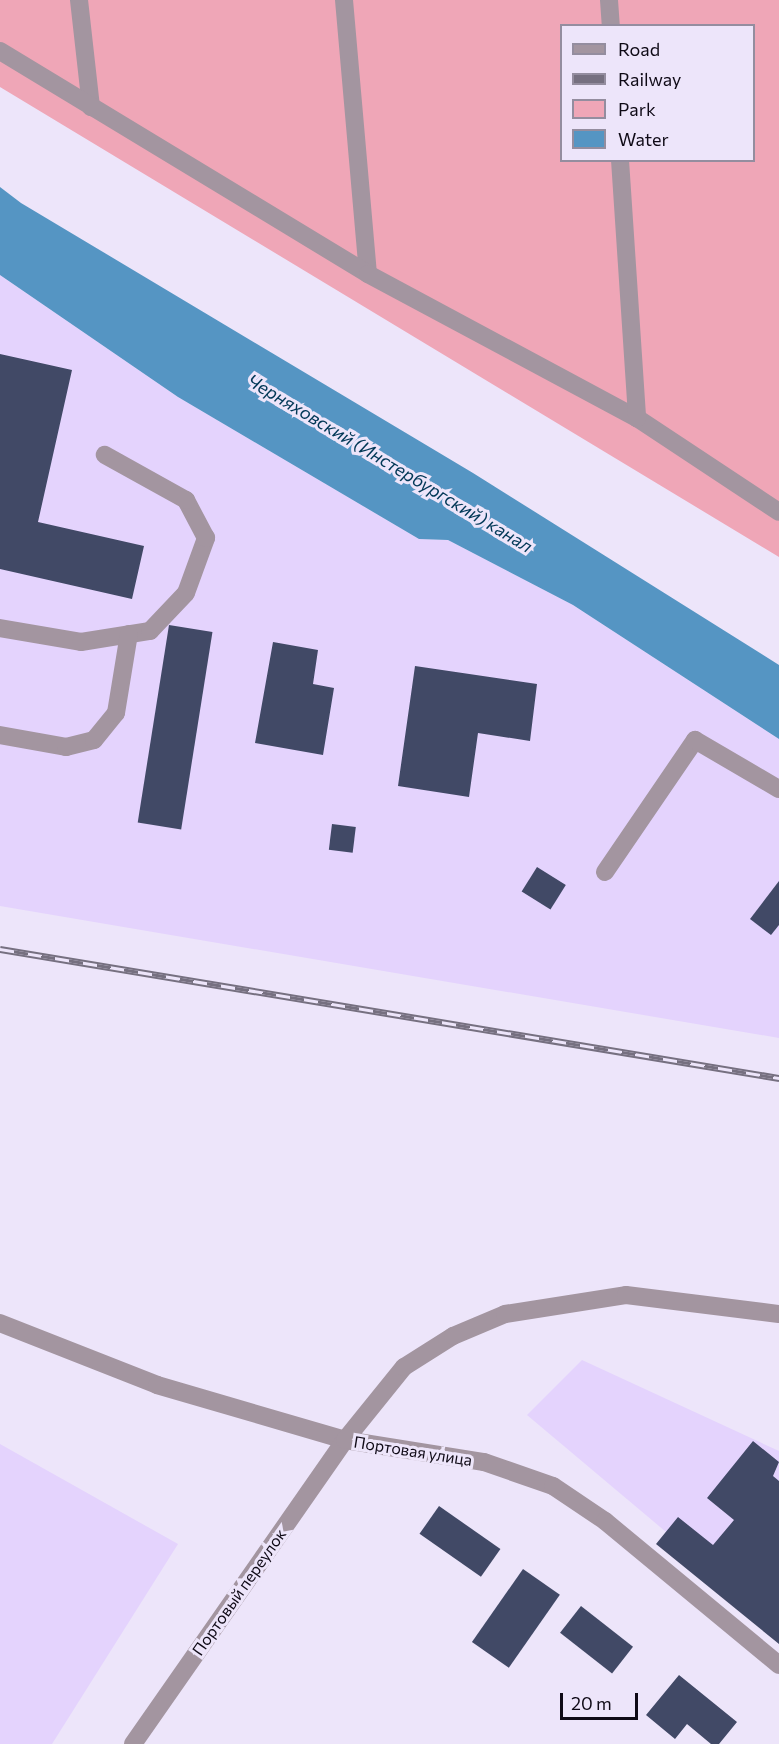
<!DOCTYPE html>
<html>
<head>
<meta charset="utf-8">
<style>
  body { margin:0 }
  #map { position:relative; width:779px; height:1744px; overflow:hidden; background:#ede5fa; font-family:Commissioner,sans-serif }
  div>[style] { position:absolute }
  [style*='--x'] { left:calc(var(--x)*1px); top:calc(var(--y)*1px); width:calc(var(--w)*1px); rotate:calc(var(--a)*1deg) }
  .built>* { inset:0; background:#e4d3fd }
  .green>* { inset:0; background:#efa6b7 }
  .water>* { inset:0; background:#5595c3 }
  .building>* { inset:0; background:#414966; transform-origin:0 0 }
  .minor>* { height:18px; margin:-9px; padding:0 9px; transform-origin:9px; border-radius:9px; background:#a395a0 }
  .rail>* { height:7px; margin-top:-3.5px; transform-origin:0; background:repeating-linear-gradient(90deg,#ede5fa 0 14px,#767080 0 28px); box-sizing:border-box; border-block:2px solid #767080 }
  span { translate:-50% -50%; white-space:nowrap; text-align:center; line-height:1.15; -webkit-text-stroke:6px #ede5fa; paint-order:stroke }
  .street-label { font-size:16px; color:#0f0a16 }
  .water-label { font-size:18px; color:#013756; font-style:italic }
  .legend { position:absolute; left:560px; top:24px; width:195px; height:138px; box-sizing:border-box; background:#ede5fa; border:2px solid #948d9f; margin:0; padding:8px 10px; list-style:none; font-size:18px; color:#0f0a16 }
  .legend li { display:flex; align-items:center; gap:12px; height:30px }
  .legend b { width:30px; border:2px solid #948d9f }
  .scale { position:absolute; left:560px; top:1693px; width:78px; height:27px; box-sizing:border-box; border:3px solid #0f0a16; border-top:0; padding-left:8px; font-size:18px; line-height:21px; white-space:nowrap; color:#0f0a16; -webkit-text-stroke:4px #ede5fa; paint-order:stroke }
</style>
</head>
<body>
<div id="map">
  <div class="built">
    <div style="clip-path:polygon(0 275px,178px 397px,419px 539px,448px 540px,573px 605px,779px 739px,779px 1038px,0 906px)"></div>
    <div style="clip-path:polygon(582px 1360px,779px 1451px,779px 1627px,527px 1415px)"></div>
    <div style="clip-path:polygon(0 1444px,178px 1544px,52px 1744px,0 1744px)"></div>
  </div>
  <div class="green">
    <div style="clip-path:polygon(evenodd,0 0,779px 0,779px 557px,0 87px,0 0,562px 26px,754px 26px,754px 160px,562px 160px,562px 26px)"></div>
  </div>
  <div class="water">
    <div style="clip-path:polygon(0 187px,21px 203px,473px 473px,779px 665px,779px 739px,573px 605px,448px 540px,419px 539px,178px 397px,0 275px)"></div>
  </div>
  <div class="building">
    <div style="clip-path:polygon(0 354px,72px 370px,38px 522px,144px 546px,132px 599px,0 569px)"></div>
    <div style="left:169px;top:625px;width:44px;height:200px;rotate:9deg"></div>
    <div style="clip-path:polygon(273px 642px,318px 650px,313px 684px,334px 688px,323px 755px,255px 743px)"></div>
    <div style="clip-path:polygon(415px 666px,537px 684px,530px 741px,478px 733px,469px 797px,398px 786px)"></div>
    <div style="left:332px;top:824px;width:24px;height:26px;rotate:7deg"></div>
    <div style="left:537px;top:867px;width:34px;height:29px;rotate:32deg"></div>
    <div style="clip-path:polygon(779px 881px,779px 925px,771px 935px,750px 919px)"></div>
    <div style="clip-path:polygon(753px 1441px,779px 1462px,773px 1476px,779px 1481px,779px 1644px,656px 1544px,678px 1517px,713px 1545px,734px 1520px,707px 1498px)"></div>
    <div style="left:439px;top:1506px;width:75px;height:34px;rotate:35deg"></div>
    <div style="left:523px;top:1569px;width:45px;height:89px;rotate:35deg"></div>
    <div style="left:581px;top:1606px;width:66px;height:34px;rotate:38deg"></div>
    <div style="clip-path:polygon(679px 1675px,737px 1722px,719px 1744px,711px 1744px,687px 1724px,675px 1739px,646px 1715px)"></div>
  </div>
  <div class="minor">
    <div style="--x:79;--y:0;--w:108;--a:83.6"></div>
    <div style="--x:344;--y:0;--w:275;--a:85"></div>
    <div style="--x:609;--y:0;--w:26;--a:86"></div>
    <div style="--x:0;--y:51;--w:430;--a:31.2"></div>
    <div style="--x:368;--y:274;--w:305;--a:28.2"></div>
    <div style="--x:637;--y:418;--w:170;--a:33.5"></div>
    <div style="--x:620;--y:160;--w:259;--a:86.2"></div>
    <div style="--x:0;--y:628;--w:82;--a:9.8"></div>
    <div style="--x:81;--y:642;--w:70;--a:-9.1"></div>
    <div style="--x:150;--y:631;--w:52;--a:-46.5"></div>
    <div style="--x:186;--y:593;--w:59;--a:-70"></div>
    <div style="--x:206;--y:538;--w:43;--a:-117.8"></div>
    <div style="--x:186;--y:500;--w:93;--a:-150.9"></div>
    <div style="--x:0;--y:735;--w:67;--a:10.3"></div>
    <div style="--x:66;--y:747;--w:29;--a:-14"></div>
    <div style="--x:94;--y:740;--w:35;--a:-51"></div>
    <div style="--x:116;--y:713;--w:80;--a:-80.7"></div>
    <div style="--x:605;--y:872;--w:160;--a:-55.7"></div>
    <div style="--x:695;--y:740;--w:97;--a:30.3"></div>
    <div style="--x:0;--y:1323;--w:169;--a:21.5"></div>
    <div style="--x:157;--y:1385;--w:196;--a:16.3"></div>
    <div style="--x:345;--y:1440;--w:141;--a:9"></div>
    <div style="--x:484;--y:1462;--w:73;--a:19.2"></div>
    <div style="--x:553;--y:1486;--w:63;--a:33.9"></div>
    <div style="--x:605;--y:1521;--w:226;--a:39.6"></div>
    <div style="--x:133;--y:1744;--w:371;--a:-55.1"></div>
    <div style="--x:345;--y:1440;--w:94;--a:-51.1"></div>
    <div style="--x:404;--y:1367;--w:58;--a:-32.3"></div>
    <div style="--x:453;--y:1336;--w:56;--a:-22.9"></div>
    <div style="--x:505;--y:1314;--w:122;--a:-8.9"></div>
    <div style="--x:626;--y:1295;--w:154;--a:7.1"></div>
  </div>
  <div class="rail">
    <div style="--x:0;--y:949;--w:790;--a:9.4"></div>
  </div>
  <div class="street-label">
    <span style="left:413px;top:1451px;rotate:9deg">Портовая улица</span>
    <span style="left:239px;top:1592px;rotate:-55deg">Портовый переулок</span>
  </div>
  <div class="water-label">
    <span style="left:390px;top:463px;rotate:31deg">Черняховский (Инстербургский) канал</span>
  </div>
  <ul class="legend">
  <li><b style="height:8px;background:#a395a0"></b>Road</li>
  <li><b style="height:8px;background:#767080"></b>Railway</li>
  <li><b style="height:16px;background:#efa6b7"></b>Park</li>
  <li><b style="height:16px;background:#5595c3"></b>Water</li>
  </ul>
  <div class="scale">20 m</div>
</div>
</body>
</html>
